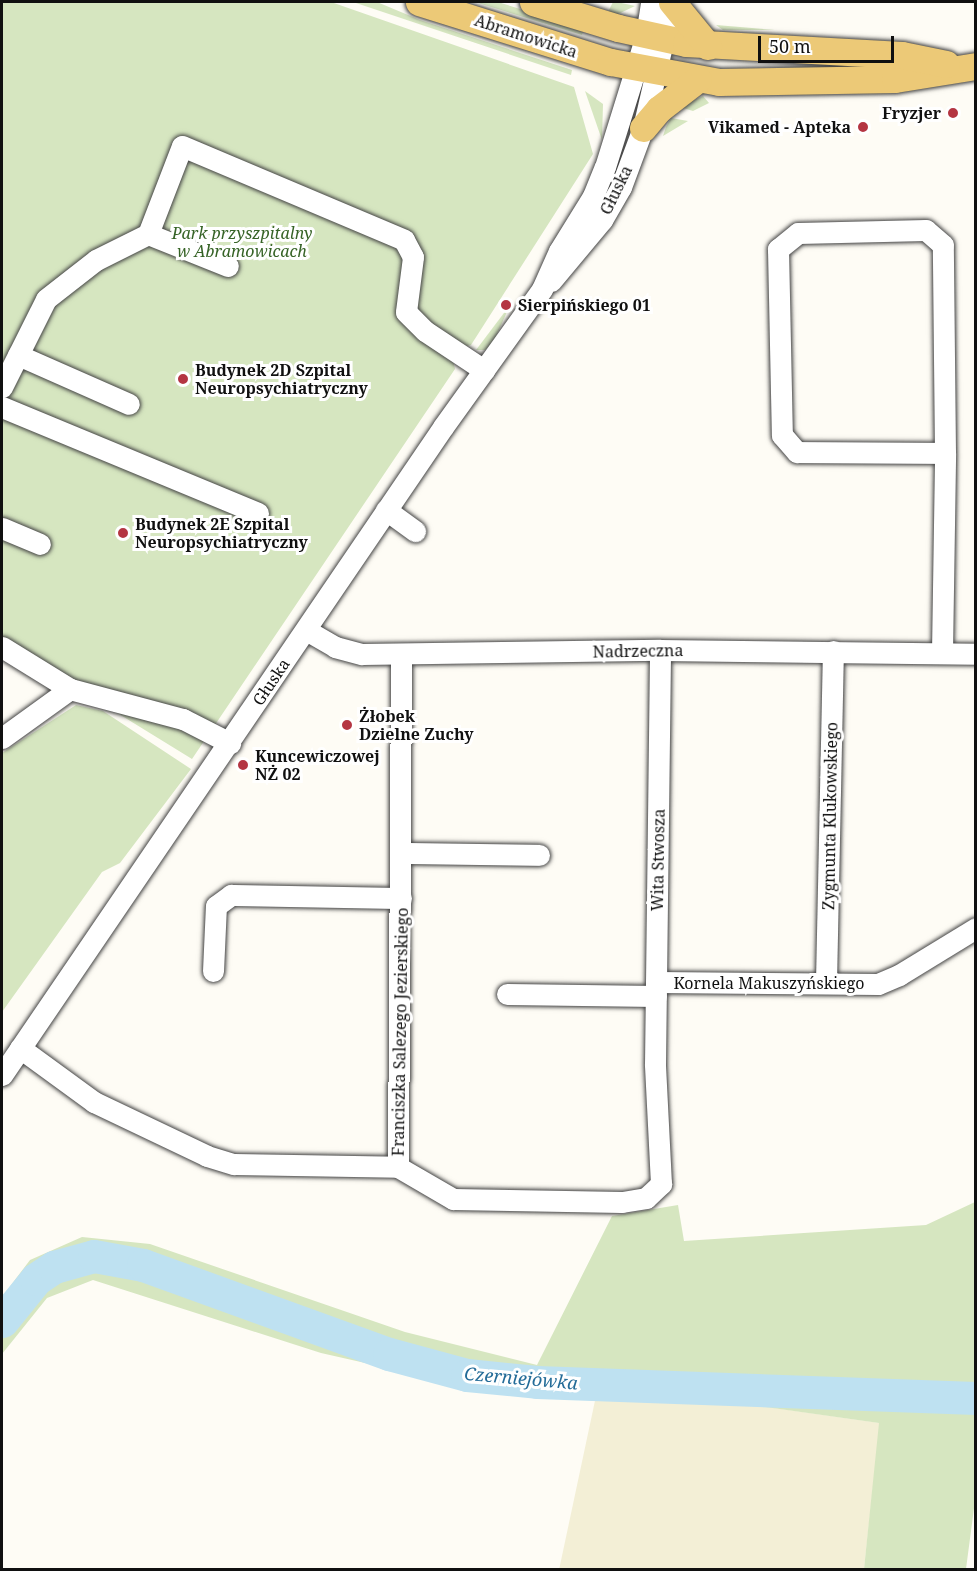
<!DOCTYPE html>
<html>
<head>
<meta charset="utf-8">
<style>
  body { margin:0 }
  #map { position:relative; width:977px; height:1571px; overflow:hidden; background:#fefcf5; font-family:"Noto Serif",serif }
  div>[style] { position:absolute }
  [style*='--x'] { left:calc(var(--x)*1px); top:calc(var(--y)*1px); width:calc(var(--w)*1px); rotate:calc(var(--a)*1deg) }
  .farmland>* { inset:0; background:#f3efd6 }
  .green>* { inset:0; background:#d6e6c0 }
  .river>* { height:33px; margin:-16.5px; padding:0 16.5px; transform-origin:16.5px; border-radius:16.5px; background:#bee1f1 }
  .roads { filter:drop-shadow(0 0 2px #434343) drop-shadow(0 0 2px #434343) }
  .minor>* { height:21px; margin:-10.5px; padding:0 10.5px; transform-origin:10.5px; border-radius:10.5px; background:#fff }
  .major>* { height:27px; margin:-13.5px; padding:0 13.5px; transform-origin:13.5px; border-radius:13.5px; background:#ecc977 }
  .dots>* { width:16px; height:16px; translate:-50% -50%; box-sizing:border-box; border:3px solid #fff; border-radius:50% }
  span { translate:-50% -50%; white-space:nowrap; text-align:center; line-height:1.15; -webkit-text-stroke:6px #fff; paint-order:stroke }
  .street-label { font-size:16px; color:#101010 }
  .poi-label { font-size:16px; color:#101010; font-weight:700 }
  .right { translate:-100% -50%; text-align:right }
  .left { translate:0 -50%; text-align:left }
  .park-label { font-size:16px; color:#366326; font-style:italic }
  .water-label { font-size:18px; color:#246c98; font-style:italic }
  .frame { position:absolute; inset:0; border:3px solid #101010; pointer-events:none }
  .scale { position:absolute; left:758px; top:36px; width:136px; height:27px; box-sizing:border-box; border:3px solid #101010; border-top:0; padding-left:8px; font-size:18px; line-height:21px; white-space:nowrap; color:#101010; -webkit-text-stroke:4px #fff; paint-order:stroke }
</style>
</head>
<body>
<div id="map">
  <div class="farmland">
    <div style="clip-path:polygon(596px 1396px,724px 1401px,880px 1423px,864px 1569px,559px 1570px)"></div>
  </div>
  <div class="green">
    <div style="clip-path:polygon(2px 2px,331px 2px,574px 87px,593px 154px,471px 345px,461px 348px,453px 360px,455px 369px,192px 759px,2px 642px)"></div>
    <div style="clip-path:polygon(353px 2px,377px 2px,420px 20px,572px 70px,571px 75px)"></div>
    <div style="clip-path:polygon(475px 2px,498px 2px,584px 29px,582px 35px)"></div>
    <div style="clip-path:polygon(613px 2px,617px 2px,635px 6px,614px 16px,607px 14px)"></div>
    <div style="clip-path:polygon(716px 25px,775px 30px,723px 30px)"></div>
    <div style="clip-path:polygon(585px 91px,603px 104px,602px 140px)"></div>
    <div style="clip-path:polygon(703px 96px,709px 103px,693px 111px,680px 107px)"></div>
    <div style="clip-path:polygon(671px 118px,688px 121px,663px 136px,666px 127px)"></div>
    <div style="clip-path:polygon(510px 305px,494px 341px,485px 350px,476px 350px)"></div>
    <div style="clip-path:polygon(76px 705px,103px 711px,191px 769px,120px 863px,102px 872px,2px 1012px,2px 753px)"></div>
    <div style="clip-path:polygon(975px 1202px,976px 1493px,966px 1569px,864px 1569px,879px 1423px,724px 1401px,489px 1391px,321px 1353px,93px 1280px,47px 1298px,2px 1354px,2px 1297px,30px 1260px,82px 1237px,150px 1244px,405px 1332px,537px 1365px,612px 1216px,678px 1205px,684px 1241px,926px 1225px)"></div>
  </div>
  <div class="river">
    <div style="--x:2;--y:1321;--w:54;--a:-51"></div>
    <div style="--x:36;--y:1279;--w:22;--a:-34"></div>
    <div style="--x:54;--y:1267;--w:41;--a:-15.4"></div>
    <div style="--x:94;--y:1256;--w:50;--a:10.4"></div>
    <div style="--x:143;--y:1265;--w:262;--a:19.9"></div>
    <div style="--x:389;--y:1354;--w:81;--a:15.1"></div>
    <div style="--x:467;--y:1375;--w:70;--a:5.7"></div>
    <div style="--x:537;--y:1382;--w:439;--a:2.1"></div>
  </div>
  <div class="roads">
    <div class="minor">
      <div style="--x:148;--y:234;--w:94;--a:-68.9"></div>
      <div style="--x:182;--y:146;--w:241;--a:22.9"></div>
      <div style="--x:404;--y:240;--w:19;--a:62"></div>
      <div style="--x:413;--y:257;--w:55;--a:97.3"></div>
      <div style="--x:406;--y:312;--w:27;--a:45"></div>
      <div style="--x:425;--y:331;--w:71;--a:33.5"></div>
      <div style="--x:551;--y:281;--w:80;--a:-50.1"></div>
      <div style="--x:602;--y:220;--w:38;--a:-60"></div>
      <div style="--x:621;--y:187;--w:63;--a:-69.6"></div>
      <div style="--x:643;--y:128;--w:129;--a:-77"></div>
      <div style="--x:18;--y:355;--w:121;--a:23.8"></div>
      <div style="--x:2;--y:387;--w:98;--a:-63.4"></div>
      <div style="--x:46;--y:299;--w:63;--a:-38"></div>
      <div style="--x:96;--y:260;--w:58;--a:-26.6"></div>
      <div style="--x:148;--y:234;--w:86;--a:21.8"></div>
      <div style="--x:2;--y:407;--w:277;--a:22.5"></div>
      <div style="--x:386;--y:510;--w:36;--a:36"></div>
      <div style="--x:2;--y:528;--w:41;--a:22.8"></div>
      <div style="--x:306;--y:630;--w:34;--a:30"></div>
      <div style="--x:335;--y:647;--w:28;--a:15"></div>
      <div style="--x:362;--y:654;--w:298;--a:-0.8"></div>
      <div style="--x:660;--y:650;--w:316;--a:0.7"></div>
      <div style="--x:2;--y:647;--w:80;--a:31.7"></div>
      <div style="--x:942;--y:652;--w:199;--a:-89.1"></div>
      <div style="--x:945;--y:453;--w:208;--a:-90.6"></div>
      <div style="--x:943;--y:245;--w:23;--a:-139"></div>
      <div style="--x:926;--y:230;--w:128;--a:178.7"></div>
      <div style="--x:798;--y:233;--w:26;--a:141"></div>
      <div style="--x:778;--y:249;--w:186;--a:88.8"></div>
      <div style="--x:782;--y:435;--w:23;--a:49"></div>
      <div style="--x:797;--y:452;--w:148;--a:0.4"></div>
      <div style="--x:2;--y:738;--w:84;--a:-35.8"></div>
      <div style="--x:70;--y:689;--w:117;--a:14.9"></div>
      <div style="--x:183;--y:719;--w:53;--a:27.1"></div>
      <div style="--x:401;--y:853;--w:138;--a:0.8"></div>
      <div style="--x:213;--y:971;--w:65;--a:-87.4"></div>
      <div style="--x:216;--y:906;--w:19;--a:-36"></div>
      <div style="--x:231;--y:895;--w:170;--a:1"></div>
      <div style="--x:656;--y:982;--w:222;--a:0.5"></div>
      <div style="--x:878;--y:984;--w:23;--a:-23"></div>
      <div style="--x:899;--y:975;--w:90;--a:-31.4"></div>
      <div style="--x:826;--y:982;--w:331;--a:-88.8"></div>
      <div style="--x:507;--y:994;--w:149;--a:0.8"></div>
      <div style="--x:20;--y:1048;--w:92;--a:36.1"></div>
      <div style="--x:94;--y:1102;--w:125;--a:25.5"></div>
      <div style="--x:207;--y:1156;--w:28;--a:17"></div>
      <div style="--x:234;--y:1164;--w:164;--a:1"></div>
      <div style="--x:398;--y:1167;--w:64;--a:30.2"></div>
      <div style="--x:453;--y:1199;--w:169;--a:1"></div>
      <div style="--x:622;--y:1202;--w:24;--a:-9"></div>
      <div style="--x:646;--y:1198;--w:21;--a:-43"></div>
      <div style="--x:661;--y:1184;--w:120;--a:-92.9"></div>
      <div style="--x:655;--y:1064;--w:414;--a:-89.3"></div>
      <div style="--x:2;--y:1075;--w:784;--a:-55.76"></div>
      <div style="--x:443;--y:427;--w:170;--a:-54.3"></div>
      <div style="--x:542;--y:289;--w:42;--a:-65.9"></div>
      <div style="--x:559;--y:251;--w:65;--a:-58.3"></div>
      <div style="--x:593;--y:196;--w:31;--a:-68"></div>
      <div style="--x:605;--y:167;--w:138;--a:-72.7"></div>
      <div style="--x:646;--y:35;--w:33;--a:-81"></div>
      <div style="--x:398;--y:1167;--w:512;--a:-89.66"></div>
    </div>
    <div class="major">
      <div style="--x:419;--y:2;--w:201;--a:17.4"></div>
      <div style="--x:611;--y:62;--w:110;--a:10.5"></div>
      <div style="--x:719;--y:82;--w:176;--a:-1"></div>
      <div style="--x:895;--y:79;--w:82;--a:-9.1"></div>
      <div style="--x:533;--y:2;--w:89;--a:17"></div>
      <div style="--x:618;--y:28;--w:70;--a:12.4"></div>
      <div style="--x:686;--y:43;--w:216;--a:3.2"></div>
      <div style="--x:902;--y:55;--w:45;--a:11.6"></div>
      <div style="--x:672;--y:2;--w:57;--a:50.7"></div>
      <div style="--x:643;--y:128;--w:25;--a:-50"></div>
      <div style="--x:659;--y:109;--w:49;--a:-37.6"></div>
    </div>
  </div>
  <div class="dots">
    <div style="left:953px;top:113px;background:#b43542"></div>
    <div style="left:863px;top:127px;background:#b43542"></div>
    <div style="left:506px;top:305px;background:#b43542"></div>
    <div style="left:183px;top:379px;background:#b43542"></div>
    <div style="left:123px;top:533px;background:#b43542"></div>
    <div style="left:347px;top:725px;background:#b43542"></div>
    <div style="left:243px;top:765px;background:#b43542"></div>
  </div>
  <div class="street-label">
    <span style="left:526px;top:36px;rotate:18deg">Abramowicka</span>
    <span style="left:616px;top:190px;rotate:-64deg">Głuska</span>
    <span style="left:638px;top:651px;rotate:-1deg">Nadrzeczna</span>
    <span style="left:271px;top:682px;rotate:-56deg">Głuska</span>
    <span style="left:830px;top:816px;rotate:-89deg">Zygmunta Klukowskiego</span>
    <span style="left:658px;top:860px;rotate:-89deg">Wita Stwosza</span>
    <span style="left:769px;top:983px">Kornela Makuszyńskiego</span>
    <span style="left:400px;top:1032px;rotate:-89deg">Franciszka Salezego Jezierskiego</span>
  </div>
  <div class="poi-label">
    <span class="right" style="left:941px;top:113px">Fryzjer</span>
    <span class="right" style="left:851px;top:127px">Vikamed - Apteka</span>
    <span class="left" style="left:518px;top:305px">Sierpińskiego 01</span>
    <span class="left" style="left:195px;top:379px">Budynek 2D Szpital<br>Neuropsychiatryczny</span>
    <span class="left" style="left:135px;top:533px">Budynek 2E Szpital<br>Neuropsychiatryczny</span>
    <span class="left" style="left:359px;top:725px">Żłobek<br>Dzielne Zuchy</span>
    <span class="left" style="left:255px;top:765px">Kuncewiczowej<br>NŻ 02</span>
  </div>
  <div class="park-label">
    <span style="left:242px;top:242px">Park przyszpitalny<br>w Abramowicach</span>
  </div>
  <div class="water-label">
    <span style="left:521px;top:1378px;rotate:5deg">Czerniejówka</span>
  </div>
  <div class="frame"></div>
  <div class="scale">50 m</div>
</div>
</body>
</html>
